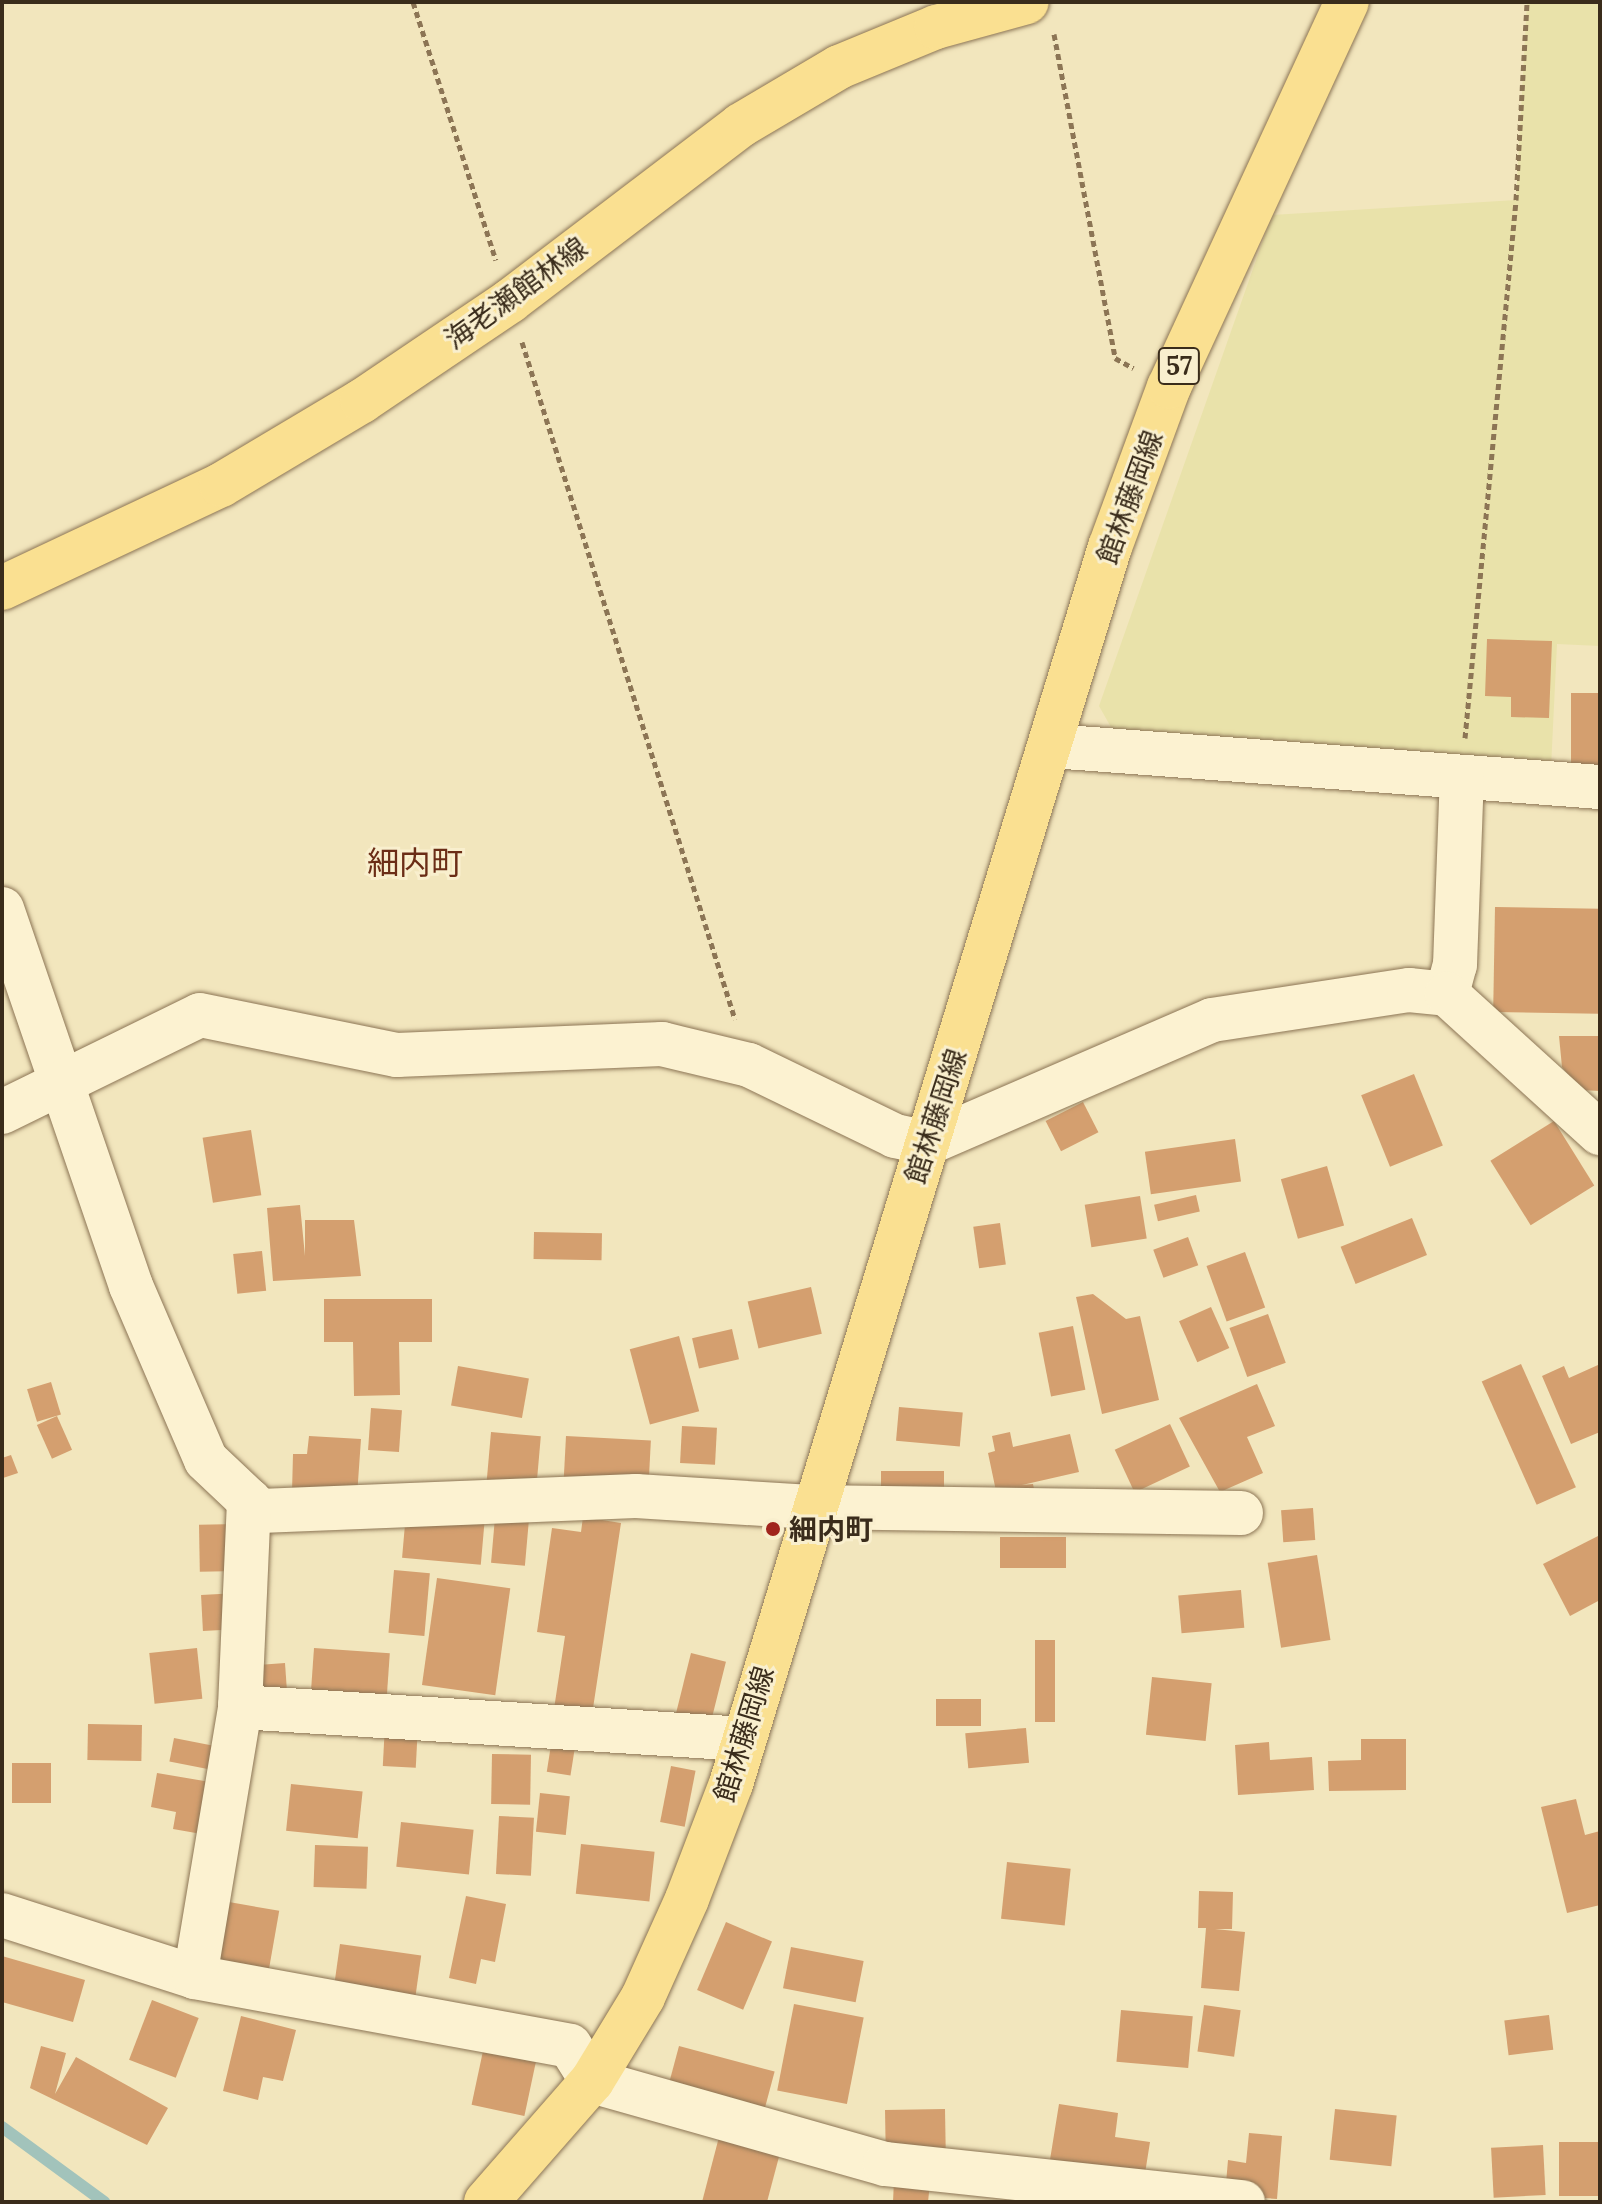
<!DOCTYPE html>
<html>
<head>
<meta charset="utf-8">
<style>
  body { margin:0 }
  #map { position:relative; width:1602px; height:2204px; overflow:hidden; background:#f2e6bd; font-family:Lora,"Noto Sans JP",serif }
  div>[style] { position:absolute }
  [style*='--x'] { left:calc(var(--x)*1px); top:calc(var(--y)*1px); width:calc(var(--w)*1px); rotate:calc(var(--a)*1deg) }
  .farmland>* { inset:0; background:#e9e2aa }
  .stream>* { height:12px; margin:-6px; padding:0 6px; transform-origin:6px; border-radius:6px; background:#a2c3bb }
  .building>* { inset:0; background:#d49f6f; transform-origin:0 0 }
  .path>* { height:5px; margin-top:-2.5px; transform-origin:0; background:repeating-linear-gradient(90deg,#8c7555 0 6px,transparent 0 10px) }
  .roads { filter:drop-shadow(0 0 2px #8c7555) drop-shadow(0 0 2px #8c7555) }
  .minor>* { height:44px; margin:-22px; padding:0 22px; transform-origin:22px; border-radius:22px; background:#fcf2d1 }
  .major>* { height:44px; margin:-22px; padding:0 22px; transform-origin:22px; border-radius:22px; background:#fae091 }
  .dots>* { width:22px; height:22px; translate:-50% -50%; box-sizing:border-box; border:4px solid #f9efce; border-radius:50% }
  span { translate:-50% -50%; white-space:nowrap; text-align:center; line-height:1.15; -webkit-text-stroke:6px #f9efce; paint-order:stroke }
  .shield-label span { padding:2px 6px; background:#f9efce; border:2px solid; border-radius:6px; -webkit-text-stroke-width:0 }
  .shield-label { font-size:26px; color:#3a2c1b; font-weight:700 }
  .street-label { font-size:28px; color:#3a2c1b }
  .poi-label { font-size:28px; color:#3a2c1b; font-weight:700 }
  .left { translate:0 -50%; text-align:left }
  .quarter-label { font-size:32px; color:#6b2d16 }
  .frame { position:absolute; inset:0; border:4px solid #3a2c1b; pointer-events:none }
</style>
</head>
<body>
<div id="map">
  <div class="farmland">
    <div style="clip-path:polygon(1527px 2px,1600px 2px,1600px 646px,1557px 644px,1551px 768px,1116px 736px,1099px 706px,1272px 215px,1516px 200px)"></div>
  </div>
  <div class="stream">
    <div style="--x:2;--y:2127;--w:127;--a:36.3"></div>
  </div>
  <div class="building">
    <div style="clip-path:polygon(1487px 639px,1552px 641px,1549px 718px,1511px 717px,1511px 697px,1485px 696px)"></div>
    <div style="left:1571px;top:693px;width:29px;height:77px"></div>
    <div style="left:1495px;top:907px;width:105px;height:105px;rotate:1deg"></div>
    <div style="clip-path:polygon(1559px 1036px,1600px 1036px,1600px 1091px,1580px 1090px,1562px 1067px)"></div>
    <div style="left:1414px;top:1074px;width:77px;height:57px;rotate:68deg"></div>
    <div style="left:1083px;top:1102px;width:34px;height:42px;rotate:63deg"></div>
    <div style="left:1554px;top:1121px;width:76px;height:75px;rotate:58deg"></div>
    <div style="left:251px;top:1130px;width:66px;height:49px;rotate:81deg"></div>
    <div style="left:1235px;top:1139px;width:43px;height:91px;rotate:82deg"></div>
    <div style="left:1327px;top:1166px;width:62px;height:48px;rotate:74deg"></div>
    <div style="left:1196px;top:1195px;width:17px;height:43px;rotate:77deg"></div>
    <div style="left:1140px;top:1196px;width:43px;height:56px;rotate:81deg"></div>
    <div style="clip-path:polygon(300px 1205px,305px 1256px,305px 1220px,354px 1220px,361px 1276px,273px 1281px,267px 1208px)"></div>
    <div style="left:1412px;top:1218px;width:40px;height:77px;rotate:68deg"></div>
    <div style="left:1000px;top:1223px;width:42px;height:27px;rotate:82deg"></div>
    <div style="left:534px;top:1232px;width:68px;height:27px;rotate:1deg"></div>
    <div style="left:1188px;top:1237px;width:30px;height:37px;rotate:70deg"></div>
    <div style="left:262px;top:1251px;width:40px;height:29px;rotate:84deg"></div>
    <div style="left:1245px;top:1252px;width:59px;height:41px;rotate:70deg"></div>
    <div style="left:811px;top:1287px;width:48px;height:65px;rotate:77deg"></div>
    <div style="clip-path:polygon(1093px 1294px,1126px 1319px,1140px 1316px,1159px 1400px,1102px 1414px,1076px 1297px)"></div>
    <div style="clip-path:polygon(324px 1299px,432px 1299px,432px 1342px,399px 1342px,400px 1395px,354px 1396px,353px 1342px,324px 1342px)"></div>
    <div style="left:1211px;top:1307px;width:45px;height:35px;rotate:66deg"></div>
    <div style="left:1268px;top:1314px;width:52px;height:41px;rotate:70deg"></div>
    <div style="left:1073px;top:1326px;width:65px;height:35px;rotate:79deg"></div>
    <div style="left:732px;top:1329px;width:31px;height:41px;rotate:77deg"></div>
    <div style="left:679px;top:1336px;width:78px;height:51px;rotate:75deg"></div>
    <div style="left:1521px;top:1364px;width:135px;height:43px;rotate:66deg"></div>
    <div style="clip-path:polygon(1598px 1365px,1600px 1432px,1571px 1444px,1542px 1376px,1564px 1366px,1569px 1378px)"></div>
    <div style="left:458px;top:1366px;width:72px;height:40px;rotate:10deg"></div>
    <div style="left:51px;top:1382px;width:34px;height:25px;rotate:73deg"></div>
    <div style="clip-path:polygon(1257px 1384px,1275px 1426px,1247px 1437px,1263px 1473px,1220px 1492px,1179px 1418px)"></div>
    <div style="left:899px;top:1407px;width:64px;height:34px;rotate:5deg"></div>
    <div style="left:371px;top:1408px;width:31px;height:42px;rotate:4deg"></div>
    <div style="left:57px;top:1416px;width:37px;height:22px;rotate:66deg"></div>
    <div style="left:1170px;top:1424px;width:47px;height:61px;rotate:65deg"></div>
    <div style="left:682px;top:1426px;width:35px;height:37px;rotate:3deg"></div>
    <div style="left:491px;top:1432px;width:50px;height:53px;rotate:5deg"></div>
    <div style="clip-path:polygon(1010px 1432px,1013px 1447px,1070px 1434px,1079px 1472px,1022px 1485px,1033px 1484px,1036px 1499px,996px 1491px,988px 1453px,995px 1451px,992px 1436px)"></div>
    <div style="clip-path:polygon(309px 1436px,361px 1439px,357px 1496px,292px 1492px,293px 1454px,307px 1454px)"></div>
    <div style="left:566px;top:1436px;width:85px;height:43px;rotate:3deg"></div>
    <div style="clip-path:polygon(11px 1455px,18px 1473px,3px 1478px,2px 1458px)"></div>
    <div style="left:944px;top:1471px;width:30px;height:63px;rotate:90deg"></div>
    <div style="left:496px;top:1506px;width:34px;height:57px;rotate:5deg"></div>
    <div style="left:1313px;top:1508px;width:32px;height:32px;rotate:86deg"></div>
    <div style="left:406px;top:1513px;width:79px;height:45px;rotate:5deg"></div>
    <div style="clip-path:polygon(583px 1517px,621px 1523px,592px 1715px,554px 1709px,565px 1636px,537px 1632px,552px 1528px,581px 1532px)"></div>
    <div style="left:238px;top:1524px;width:47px;height:39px;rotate:89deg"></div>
    <div style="clip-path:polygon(1600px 1535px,1600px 1600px,1570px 1616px,1543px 1564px)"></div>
    <div style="left:1066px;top:1537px;width:31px;height:66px;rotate:90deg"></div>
    <div style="left:1317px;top:1555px;width:86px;height:50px;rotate:81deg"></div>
    <div style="left:394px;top:1570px;width:36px;height:63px;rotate:5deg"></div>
    <div style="left:437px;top:1578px;width:74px;height:108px;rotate:8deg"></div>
    <div style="left:1241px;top:1590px;width:38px;height:63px;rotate:85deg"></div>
    <div style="left:238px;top:1593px;width:36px;height:37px;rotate:87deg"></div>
    <div style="left:1035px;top:1640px;width:20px;height:82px"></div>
    <div style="left:197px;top:1648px;width:51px;height:48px;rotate:84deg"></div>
    <div style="left:314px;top:1648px;width:76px;height:42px;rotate:4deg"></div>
    <div style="left:691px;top:1653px;width:36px;height:63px;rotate:14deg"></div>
    <div style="left:285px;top:1663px;width:28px;height:27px;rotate:86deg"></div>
    <div style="left:1152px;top:1677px;width:60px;height:58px;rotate:6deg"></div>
    <div style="left:936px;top:1699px;width:45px;height:27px"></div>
    <div style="left:88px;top:1724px;width:54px;height:36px;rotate:1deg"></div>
    <div style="left:385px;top:1724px;width:33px;height:42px;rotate:3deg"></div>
    <div style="left:1026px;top:1728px;width:35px;height:61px;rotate:85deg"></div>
    <div style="left:174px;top:1738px;width:48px;height:24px;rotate:11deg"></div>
    <div style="clip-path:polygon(1361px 1739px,1406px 1739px,1406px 1790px,1329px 1791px,1328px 1761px,1361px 1760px)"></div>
    <div style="clip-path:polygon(1269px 1742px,1270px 1760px,1312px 1757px,1314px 1790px,1238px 1795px,1235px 1745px)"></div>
    <div style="left:551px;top:1745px;width:24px;height:27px;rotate:9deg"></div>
    <div style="left:492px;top:1754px;width:39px;height:50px;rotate:1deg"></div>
    <div style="left:12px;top:1763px;width:39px;height:40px"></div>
    <div style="left:671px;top:1766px;width:25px;height:57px;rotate:11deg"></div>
    <div style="clip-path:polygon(157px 1773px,222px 1784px,213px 1836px,173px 1829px,176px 1812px,151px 1807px)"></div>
    <div style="left:291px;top:1784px;width:72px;height:47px;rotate:6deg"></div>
    <div style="left:540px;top:1793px;width:30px;height:39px;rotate:6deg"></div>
    <div style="clip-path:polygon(1576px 1799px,1585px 1835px,1600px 1831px,1600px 1905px,1567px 1913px,1541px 1807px)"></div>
    <div style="left:499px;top:1816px;width:35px;height:58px;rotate:3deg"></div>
    <div style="left:401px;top:1822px;width:73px;height:45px;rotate:6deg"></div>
    <div style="left:581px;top:1844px;width:74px;height:50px;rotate:6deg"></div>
    <div style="left:315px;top:1845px;width:53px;height:42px;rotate:2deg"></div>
    <div style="left:1007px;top:1862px;width:64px;height:57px;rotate:6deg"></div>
    <div style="clip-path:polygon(1199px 1891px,1233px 1892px,1232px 1929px,1215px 1929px,1245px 1932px,1239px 1991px,1201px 1988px,1206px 1928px,1198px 1928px)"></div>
    <div style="clip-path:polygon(466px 1896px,506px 1904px,495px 1962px,481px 1959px,476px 1984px,449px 1978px)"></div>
    <div style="left:229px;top:1902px;width:51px;height:64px;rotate:10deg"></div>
    <div style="left:726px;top:1922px;width:50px;height:74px;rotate:23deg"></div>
    <div style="left:340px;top:1944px;width:82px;height:50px;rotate:8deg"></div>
    <div style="left:791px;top:1947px;width:74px;height:42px;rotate:11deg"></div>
    <div style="clip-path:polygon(2px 1956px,85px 1980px,73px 2022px,2px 2002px)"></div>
    <div style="left:152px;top:2000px;width:50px;height:64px;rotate:21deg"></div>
    <div style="left:794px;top:2004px;width:71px;height:88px;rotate:11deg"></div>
    <div style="left:1204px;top:2005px;width:37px;height:47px;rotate:8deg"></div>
    <div style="left:1121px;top:2010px;width:72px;height:52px;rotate:5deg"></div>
    <div style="left:1549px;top:2015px;width:35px;height:45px;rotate:83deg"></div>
    <div style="clip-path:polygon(241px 2016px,296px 2030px,283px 2081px,263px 2077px,258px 2100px,223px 2091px)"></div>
    <div style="clip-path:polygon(41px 2046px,66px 2053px,55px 2094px,76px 2057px,168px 2108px,147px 2145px,30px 2088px)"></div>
    <div style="left:679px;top:2046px;width:99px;height:52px;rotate:15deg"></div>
    <div style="left:483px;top:2051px;width:54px;height:55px;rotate:12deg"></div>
    <div style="clip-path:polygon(1059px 2104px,1118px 2113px,1115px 2137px,1150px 2142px,1143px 2186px,1048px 2172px)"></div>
    <div style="left:945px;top:2109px;width:48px;height:60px;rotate:89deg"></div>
    <div style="left:1335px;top:2109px;width:62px;height:51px;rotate:6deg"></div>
    <div style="clip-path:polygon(1249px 2133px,1282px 2136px,1277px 2199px,1225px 2195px,1228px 2160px,1246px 2163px)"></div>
    <div style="clip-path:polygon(719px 2137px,780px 2153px,767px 2202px,702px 2202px)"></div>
    <div style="left:1600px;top:2142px;width:54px;height:41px;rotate:90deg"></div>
    <div style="left:1543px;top:2145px;width:50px;height:52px;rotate:87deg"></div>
    <div style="clip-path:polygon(894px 2180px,930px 2183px,928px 2202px,893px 2202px)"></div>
  </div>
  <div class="path">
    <div style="--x:413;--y:2;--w:271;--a:72.2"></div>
    <div style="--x:1054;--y:34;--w:330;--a:79.3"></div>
    <div style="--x:1115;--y:358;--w:21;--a:29"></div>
    <div style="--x:522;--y:342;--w:710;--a:72.54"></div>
    <div style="--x:1465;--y:738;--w:540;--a:-84.58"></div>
    <div style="--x:1516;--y:200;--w:198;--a:-86.8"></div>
  </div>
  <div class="roads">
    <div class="minor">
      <div style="--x:1052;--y:746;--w:550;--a:4.28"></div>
      <div style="--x:2;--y:909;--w:398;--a:71.1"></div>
      <div style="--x:131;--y:1286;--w:189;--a:66.7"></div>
      <div style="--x:206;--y:1460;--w:74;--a:43.4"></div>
      <div style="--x:260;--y:1511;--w:376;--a:-2.3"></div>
      <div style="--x:636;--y:1496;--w:175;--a:3.6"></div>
      <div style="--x:811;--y:1507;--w:430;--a:0.8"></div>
      <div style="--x:1447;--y:994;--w:30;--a:-75"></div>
      <div style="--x:1455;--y:965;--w:187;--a:-87.9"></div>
      <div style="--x:2;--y:1112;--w:220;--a:-26.1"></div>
      <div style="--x:200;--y:1015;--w:201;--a:11.5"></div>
      <div style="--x:397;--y:1055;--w:265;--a:-2.4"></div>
      <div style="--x:662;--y:1044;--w:89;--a:13.6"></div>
      <div style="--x:749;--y:1065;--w:162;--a:25.9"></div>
      <div style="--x:895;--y:1136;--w:34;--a:12"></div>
      <div style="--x:928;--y:1143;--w:309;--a:-23.4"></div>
      <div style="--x:1212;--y:1020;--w:199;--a:-8.7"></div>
      <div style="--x:1409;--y:990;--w:38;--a:6"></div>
      <div style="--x:1447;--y:994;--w:207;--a:42.3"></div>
      <div style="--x:240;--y:1707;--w:505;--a:3.63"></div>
      <div style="--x:2;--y:1915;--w:203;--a:17.8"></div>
      <div style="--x:195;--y:1977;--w:381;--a:10.4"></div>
      <div style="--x:570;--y:2046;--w:41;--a:57.8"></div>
      <div style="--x:592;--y:2081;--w:305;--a:15.8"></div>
      <div style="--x:885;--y:2164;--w:360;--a:6.1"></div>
      <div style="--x:195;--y:1977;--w:274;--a:-80.5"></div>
      <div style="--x:240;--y:1707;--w:207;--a:-87.5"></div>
    </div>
    <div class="major">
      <div style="--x:2;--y:588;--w:242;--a:-25.2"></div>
      <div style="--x:221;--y:485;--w:164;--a:-30.8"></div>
      <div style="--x:362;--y:401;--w:179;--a:-34"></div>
      <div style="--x:510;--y:301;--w:290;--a:-37.3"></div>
      <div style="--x:741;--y:125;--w:114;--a:-30.6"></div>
      <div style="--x:839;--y:67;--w:105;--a:-22.4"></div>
      <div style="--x:936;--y:27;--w:94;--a:-15.4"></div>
      <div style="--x:486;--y:2202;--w:161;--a:-48.8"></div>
      <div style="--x:592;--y:2081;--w:98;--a:-58.7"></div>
      <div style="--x:643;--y:1997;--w:107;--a:-65.8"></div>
      <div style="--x:687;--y:1899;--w:123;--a:-69.1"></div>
      <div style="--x:731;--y:1784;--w:1294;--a:-72.97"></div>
      <div style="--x:1110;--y:547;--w:171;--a:-69.8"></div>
      <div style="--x:1169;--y:387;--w:424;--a:-65.2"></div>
    </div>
  </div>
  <div class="dots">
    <div style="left:773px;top:1529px;background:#a1251e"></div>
  </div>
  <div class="shield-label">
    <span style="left:1179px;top:366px">57</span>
  </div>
  <div class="street-label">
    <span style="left:516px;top:293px;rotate:-36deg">海老瀬館林線</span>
    <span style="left:1130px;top:497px;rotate:-70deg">館林藤岡線</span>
    <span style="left:936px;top:1116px;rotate:-72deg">館林藤岡線</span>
    <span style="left:744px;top:1734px;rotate:-73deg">館林藤岡線</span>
  </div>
  <div class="poi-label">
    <span class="left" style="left:789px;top:1529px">細内町</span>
  </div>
  <div class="quarter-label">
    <span style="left:415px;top:863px">細内町</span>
  </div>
  <div class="frame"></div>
</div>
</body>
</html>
